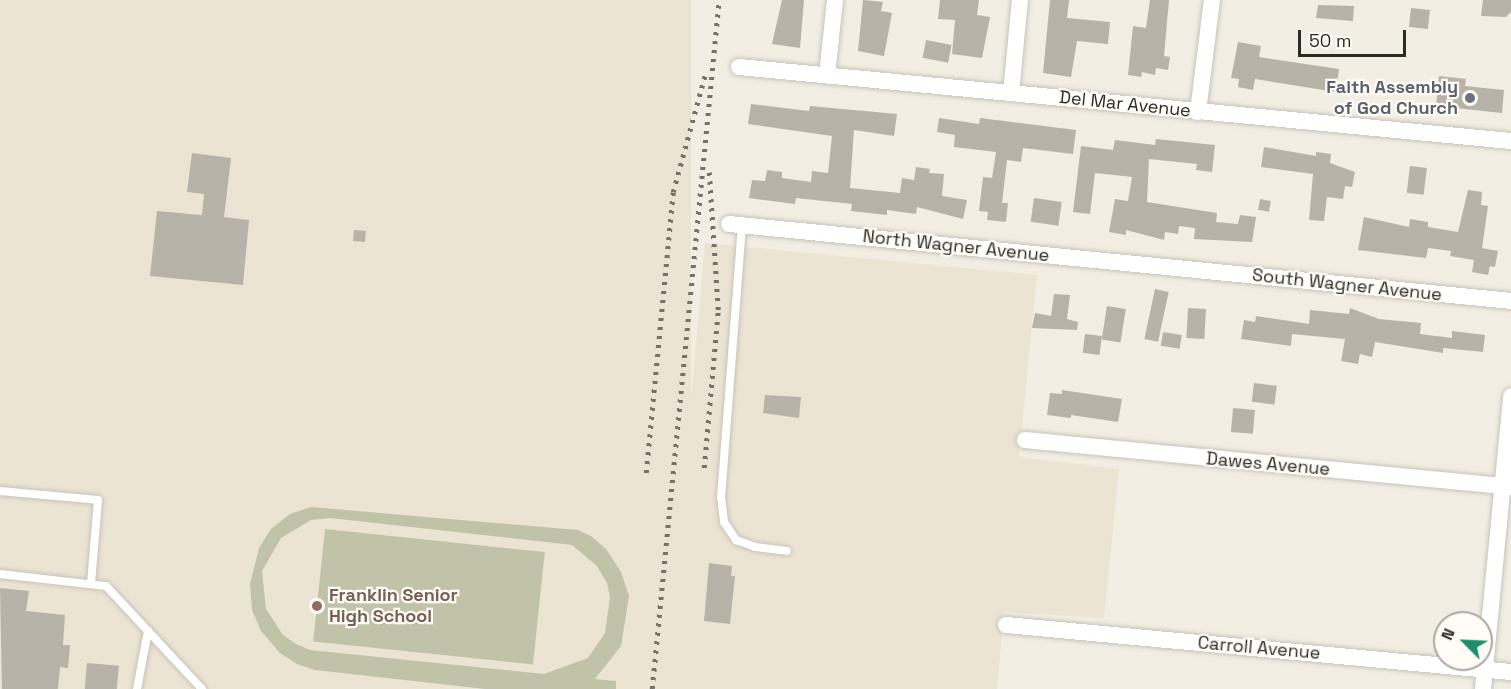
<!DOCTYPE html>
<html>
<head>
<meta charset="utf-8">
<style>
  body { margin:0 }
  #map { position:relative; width:1511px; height:689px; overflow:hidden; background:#f3eee4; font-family:"Space Grotesk",sans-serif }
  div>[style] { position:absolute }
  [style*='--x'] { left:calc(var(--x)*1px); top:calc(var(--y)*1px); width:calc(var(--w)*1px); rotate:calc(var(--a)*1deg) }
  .built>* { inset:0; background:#ece4d3; transform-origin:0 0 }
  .green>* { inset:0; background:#c1c3a8; transform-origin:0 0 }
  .building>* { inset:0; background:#b7b3a9; transform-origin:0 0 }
  .roads { filter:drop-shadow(0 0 2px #c8c3b9) drop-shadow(0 0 2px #c8c3b9) }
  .lane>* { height:8px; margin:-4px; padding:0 4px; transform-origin:4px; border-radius:4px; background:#fff }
  .street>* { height:16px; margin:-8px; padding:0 8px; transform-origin:8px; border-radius:8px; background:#fff }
  .rail>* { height:4.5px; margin-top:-2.25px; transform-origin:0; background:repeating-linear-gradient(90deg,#75726c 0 3px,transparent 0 9px) }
  .dots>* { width:16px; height:16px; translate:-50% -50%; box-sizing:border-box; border:3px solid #fefcf5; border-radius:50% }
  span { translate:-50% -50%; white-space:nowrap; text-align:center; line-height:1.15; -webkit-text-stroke:4.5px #fefcf5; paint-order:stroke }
  .worship-label { font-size:18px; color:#5b616d; font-weight:700 }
  .right { translate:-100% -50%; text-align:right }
  .street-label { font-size:18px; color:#2c2a26 }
  .education-label { font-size:18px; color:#785e54; font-weight:700 }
  .left { translate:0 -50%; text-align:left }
  .north { position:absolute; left:1433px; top:611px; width:60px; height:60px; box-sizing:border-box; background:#fefcf5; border:2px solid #aaa8a2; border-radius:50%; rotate:294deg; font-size:16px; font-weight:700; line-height:24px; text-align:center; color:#2c2a26 }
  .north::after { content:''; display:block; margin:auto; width:21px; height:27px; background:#1e8d6d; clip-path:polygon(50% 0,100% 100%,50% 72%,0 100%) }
  .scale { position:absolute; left:1298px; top:30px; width:108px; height:27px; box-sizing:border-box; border:3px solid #2c2a26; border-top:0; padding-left:8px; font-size:18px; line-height:21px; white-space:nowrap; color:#2c2a26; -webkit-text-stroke:4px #fefcf5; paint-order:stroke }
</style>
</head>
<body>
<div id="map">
  <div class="built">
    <div style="left:0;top:0;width:691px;height:689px"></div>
    <div style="clip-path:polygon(705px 243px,1037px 275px,1019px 457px,1119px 469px,1104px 618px,1004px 612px,997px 689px,665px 689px)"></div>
  </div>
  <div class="green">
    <div style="clip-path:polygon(evenodd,311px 507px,578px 530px,591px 536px,606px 549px,621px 572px,629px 596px,621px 646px,595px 679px,616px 681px,616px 689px,485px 689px,315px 670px,297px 664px,280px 653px,261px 631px,252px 610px,250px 584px,259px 548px,271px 529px,290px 514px,311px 507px,330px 518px,572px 545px,597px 566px,607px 583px,610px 597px,605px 633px,588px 658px,544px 674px,310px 650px,296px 644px,283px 635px,266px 609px,262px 571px,281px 538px,311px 520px,330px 518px)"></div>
    <div style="left:325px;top:529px;width:221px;height:113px;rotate:6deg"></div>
  </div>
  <div class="building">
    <div style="clip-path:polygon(782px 0,804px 0,800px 48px,772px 44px)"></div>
    <div style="clip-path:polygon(863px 0,883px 2px,881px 11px,892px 13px,884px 56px,858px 51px)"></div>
    <div style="clip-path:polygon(940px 0,979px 0,977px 15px,990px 17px,982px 58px,952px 54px,955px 20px,938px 19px)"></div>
    <div style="clip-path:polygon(1050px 0,1069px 0,1067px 18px,1110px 22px,1108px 44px,1077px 41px,1071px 77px,1043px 73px)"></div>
    <div style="clip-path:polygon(1150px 0,1169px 0,1164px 56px,1170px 57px,1168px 70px,1156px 68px,1155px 75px,1142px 72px,1141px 77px,1128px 75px,1133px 26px,1146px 28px)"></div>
    <div style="clip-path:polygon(1483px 0,1511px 0,1511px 12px,1506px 17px,1481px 16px)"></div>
    <div style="clip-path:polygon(1318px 5px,1354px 6px,1353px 21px,1316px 18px)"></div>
    <div style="left:1411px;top:8px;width:19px;height:19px;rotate:6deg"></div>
    <div style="left:926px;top:40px;width:26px;height:18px;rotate:11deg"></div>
    <div style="clip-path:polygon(1238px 42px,1261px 46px,1259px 57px,1339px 69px,1336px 92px,1255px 79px,1253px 90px,1238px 87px,1239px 79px,1231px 78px)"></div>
    <div style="clip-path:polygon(1439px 76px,1466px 79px,1465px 86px,1504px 90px,1502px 113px,1436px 106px)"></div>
    <div style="clip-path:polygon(751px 104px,809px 111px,810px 106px,897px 114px,894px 136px,854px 130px,850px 188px,900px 193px,902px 178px,914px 180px,916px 167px,930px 169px,929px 173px,944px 174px,942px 196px,967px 200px,963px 219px,917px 207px,916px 214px,887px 210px,887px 215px,851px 211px,852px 204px,796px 198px,795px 204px,749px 198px,752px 180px,765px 181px,767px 170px,782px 172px,782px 178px,811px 182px,812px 171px,828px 173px,832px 136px,748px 124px)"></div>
    <div style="clip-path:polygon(939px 118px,979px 124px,980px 118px,1076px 130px,1073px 154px,1023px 148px,1021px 162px,1007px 160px,1002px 203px,1008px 203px,1006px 222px,987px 220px,988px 212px,979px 211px,983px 177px,992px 178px,996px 152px,954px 147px,955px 135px,937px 132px)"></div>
    <div style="clip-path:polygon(1156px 139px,1215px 145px,1212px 172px,1196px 170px,1197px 164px,1149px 159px,1147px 202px,1217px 213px,1216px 222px,1238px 224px,1240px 215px,1256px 217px,1252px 242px,1194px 239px,1195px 228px,1179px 226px,1178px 234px,1165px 232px,1164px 240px,1126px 230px,1126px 235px,1109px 232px,1115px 199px,1128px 201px,1132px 177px,1095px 173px,1090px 214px,1073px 212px,1081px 146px,1113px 150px,1115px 140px,1155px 145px)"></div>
    <div style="clip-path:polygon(1264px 147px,1316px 156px,1316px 152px,1331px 154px,1330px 163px,1355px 172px,1352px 187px,1345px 186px,1343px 199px,1327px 197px,1324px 221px,1309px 220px,1313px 174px,1261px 167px)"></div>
    <div style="clip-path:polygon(192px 153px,231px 158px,224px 217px,249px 220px,243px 285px,150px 276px,157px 211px,202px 215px,204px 194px,187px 192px)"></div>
    <div style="left:1410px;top:166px;width:17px;height:27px;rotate:7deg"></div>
    <div style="clip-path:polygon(1468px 190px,1482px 192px,1481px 205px,1488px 206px,1482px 248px,1498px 251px,1495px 267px,1490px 266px,1488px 275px,1472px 272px,1474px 260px,1450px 256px,1451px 251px,1428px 248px,1426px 258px,1358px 250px,1364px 217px,1409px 227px,1410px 219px,1428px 222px,1428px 227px,1458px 232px)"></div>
    <div style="left:1034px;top:198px;width:28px;height:24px;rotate:8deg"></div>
    <div style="left:1260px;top:199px;width:11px;height:11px;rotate:10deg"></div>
    <div style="left:354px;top:230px;width:12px;height:11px;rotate:5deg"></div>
    <div style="left:1155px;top:289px;width:14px;height:51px;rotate:12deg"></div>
    <div style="clip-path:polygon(1054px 294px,1070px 295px,1067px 319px,1078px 322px,1077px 330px,1032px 328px,1035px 313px,1051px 316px)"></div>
    <div style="left:1107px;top:306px;width:19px;height:34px;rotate:9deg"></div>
    <div style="left:1188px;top:308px;width:18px;height:30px;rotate:3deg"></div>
    <div style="clip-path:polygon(1350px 308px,1379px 319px,1421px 323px,1420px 334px,1452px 338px,1452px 331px,1485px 335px,1483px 352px,1443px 348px,1443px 353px,1375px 342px,1372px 357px,1360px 354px,1358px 364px,1341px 361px,1345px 339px,1292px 334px,1291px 346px,1241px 339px,1244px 320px,1255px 322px,1256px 316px,1309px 324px,1310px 310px,1349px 314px)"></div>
    <div style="left:1163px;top:332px;width:19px;height:14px;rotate:9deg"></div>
    <div style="left:1085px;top:334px;width:17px;height:19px;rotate:7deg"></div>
    <div style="left:1254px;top:383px;width:23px;height:19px;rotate:7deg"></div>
    <div style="clip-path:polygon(1062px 390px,1122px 399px,1118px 422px,1071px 415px,1071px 418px,1047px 415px,1050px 393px,1062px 394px)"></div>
    <div style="clip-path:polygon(765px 395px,801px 397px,799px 418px,763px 413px)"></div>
    <div style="left:1233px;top:408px;width:22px;height:24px;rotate:5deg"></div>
    <div style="clip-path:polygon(709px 563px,732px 566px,731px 576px,735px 576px,730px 624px,704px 621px)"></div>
    <div style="clip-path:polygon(0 588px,29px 591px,26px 611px,65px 615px,63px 645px,70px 645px,68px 668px,60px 667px,58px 689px,2px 689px)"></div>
    <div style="left:87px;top:663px;width:32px;height:26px;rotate:5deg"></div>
  </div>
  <div class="roads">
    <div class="lane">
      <div style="--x:742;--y:225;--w:273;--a:94.4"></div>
      <div style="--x:721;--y:497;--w:25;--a:83"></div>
      <div style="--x:724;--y:522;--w:22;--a:56"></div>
      <div style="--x:736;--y:540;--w:20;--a:20"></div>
      <div style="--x:755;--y:547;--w:32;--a:7"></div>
      <div style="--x:0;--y:491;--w:98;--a:5.2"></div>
      <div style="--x:98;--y:500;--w:84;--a:94.8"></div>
      <div style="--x:0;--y:574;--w:107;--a:6.5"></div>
      <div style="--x:106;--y:586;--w:141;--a:47"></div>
      <div style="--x:137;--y:689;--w:59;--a:-79.3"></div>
    </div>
    <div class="street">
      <div style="--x:739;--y:67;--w:776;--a:5.48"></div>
      <div style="--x:827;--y:75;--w:75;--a:-83.9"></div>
      <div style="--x:1011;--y:93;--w:93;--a:-84.5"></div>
      <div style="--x:1198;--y:112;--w:113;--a:-82.9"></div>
      <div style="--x:729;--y:224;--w:786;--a:5.62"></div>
      <div style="--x:1025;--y:440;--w:488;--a:5.5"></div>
      <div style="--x:1006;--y:625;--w:507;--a:5.32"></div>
      <div style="--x:1483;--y:689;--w:294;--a:-84.5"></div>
    </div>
  </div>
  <div class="rail">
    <div style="--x:704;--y:468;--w:159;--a:-84.9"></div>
    <div style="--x:718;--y:310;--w:138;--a:-93.7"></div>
    <div style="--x:646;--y:473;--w:282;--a:-84.5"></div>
    <div style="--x:673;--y:192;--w:125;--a:-74.7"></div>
    <div style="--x:652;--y:689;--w:692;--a:-84.45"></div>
  </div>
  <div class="dots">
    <div style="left:1470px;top:98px;background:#6b7280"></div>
    <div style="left:317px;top:606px;background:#8d6e63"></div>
  </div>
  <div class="worship-label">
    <span class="right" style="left:1458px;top:98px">Faith Assembly<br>of God Church</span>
  </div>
  <div class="street-label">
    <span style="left:1125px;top:104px;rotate:6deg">Del Mar Avenue</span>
    <span style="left:956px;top:246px;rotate:6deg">North Wagner Avenue</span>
    <span style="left:1347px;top:285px;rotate:6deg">South Wagner Avenue</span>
    <span style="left:1268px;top:464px;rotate:5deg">Dawes Avenue</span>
    <span style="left:1259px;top:648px;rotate:5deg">Carroll Avenue</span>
  </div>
  <div class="education-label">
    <span class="left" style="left:329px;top:606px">Franklin Senior<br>High School</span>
  </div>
  <div class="north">N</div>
  <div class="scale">50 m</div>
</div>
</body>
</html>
